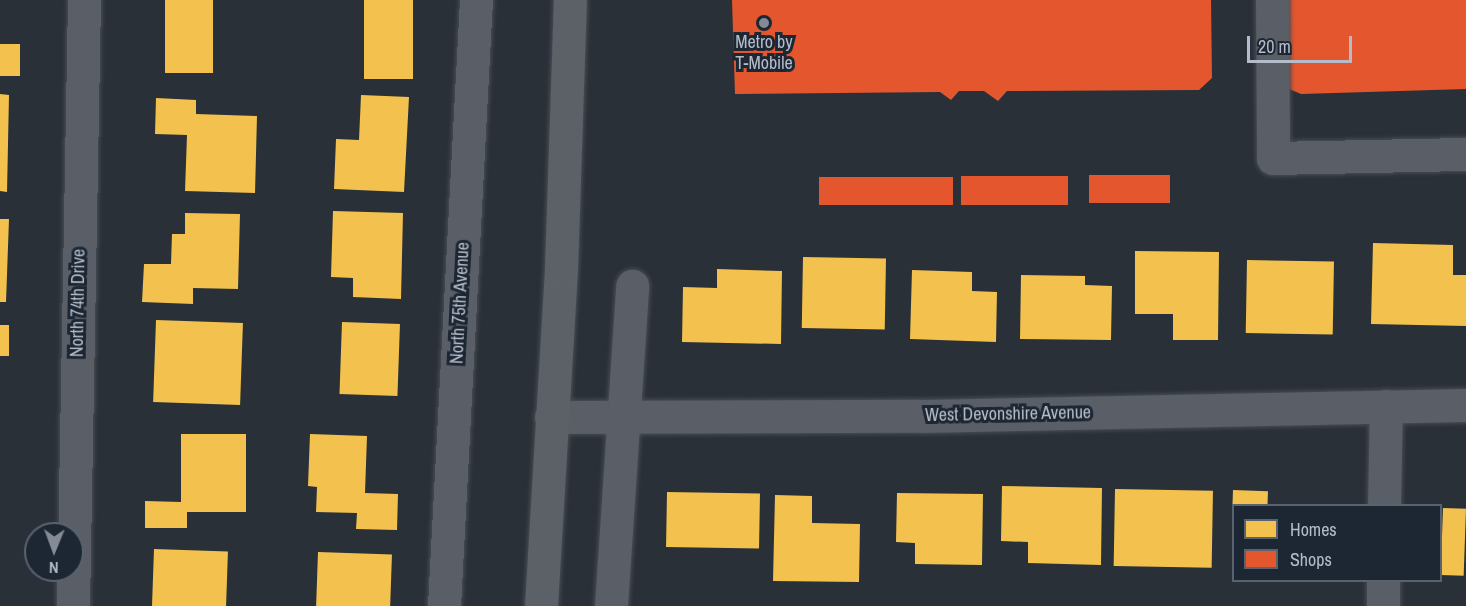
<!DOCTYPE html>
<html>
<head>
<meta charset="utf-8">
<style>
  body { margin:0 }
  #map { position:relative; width:1466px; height:606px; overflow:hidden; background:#2a3038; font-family:"Archivo Narrow",sans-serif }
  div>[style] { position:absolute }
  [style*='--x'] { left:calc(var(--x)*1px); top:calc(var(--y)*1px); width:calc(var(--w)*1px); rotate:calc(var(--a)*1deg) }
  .homes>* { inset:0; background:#f2c14e; transform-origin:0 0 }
  .shops>* { inset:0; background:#e4572e; transform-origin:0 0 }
  .roads { filter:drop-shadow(0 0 2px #484c53) drop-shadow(0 0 2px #484c53) }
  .minor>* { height:33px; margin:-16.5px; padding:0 16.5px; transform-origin:16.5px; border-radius:16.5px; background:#5a5e66 }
  .major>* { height:33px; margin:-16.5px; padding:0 16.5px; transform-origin:16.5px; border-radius:16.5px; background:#5c6168 }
  .dots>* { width:16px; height:16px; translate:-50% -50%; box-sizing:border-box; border:3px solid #1d2633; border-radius:50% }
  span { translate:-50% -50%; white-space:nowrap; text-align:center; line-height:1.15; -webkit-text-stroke:6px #1d2633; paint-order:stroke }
  .poi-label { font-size:18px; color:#b4bcc9 }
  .street-label { font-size:18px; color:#b4bcc9 }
  .legend { position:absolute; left:1232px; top:504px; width:210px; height:78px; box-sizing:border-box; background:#1d2633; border:2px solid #59626f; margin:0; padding:8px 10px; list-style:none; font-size:18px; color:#b4bcc9 }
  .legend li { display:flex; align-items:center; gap:12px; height:30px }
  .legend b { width:30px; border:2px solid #59626f }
  .north { position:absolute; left:24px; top:522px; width:60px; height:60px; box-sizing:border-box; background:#1d2633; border:2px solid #59626f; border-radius:50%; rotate:181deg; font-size:16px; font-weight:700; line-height:24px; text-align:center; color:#b4bcc9 }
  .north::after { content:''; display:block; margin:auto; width:21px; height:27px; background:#848b96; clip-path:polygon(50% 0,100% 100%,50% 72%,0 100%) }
  .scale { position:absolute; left:1247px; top:36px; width:105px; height:27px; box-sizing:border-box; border:3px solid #b4bcc9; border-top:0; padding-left:8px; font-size:18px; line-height:21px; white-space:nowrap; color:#b4bcc9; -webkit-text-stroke:4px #1d2633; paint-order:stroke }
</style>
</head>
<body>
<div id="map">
  <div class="homes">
    <div style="left:165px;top:0;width:48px;height:73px"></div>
    <div style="left:364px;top:0;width:49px;height:79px"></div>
    <div style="left:0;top:44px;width:20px;height:32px"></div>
    <div style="clip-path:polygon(0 94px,9px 95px,7px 192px,0 191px)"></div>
    <div style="clip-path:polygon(361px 95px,409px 97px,404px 192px,334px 189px,336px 139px,359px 140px)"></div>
    <div style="clip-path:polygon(156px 98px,196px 100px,196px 114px,257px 116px,255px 193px,185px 191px,187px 135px,155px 134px)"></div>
    <div style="clip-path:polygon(333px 211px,403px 213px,401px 299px,353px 297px,353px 278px,331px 277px)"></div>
    <div style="clip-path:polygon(185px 213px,240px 214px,238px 289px,193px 288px,193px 304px,142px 302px,144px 264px,171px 264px,172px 234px,185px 234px)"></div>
    <div style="clip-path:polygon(0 219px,9px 219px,6px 302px,0 302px)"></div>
    <div style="clip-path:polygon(1373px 243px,1453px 245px,1453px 275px,1466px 275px,1466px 326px,1371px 324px)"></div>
    <div style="clip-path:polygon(1135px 251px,1219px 252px,1218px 340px,1173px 340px,1173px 314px,1135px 314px)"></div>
    <div style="left:803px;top:257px;width:83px;height:71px;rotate:1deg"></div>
    <div style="left:1247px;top:260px;width:87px;height:73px;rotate:1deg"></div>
    <div style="clip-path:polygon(717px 269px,782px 271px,781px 344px,682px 342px,683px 287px,717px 288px)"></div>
    <div style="clip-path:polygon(912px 270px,972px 272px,972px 291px,997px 292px,996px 342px,910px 339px)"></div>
    <div style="clip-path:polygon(1021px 275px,1085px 276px,1085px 285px,1112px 286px,1111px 340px,1020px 339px)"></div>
    <div style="left:156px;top:320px;width:87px;height:82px;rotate:2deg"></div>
    <div style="left:342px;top:322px;width:58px;height:72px;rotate:2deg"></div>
    <div style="left:0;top:325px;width:9px;height:31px"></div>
    <div style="clip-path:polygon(181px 434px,246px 434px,246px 512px,187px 512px,187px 528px,145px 528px,145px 501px,181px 502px)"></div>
    <div style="clip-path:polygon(310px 434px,367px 436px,365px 493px,398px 494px,397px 530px,356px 529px,357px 513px,316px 512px,317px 487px,308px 486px)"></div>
    <div style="clip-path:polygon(1002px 486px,1102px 488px,1101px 565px,1028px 563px,1028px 542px,1001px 541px)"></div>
    <div style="left:1115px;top:489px;width:98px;height:77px;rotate:1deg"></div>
    <div style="left:1233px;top:490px;width:35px;height:16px;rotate:2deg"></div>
    <div style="left:667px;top:492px;width:93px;height:55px;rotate:1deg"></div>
    <div style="clip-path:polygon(897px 493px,983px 494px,982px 565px,915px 564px,915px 543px,896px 542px)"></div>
    <div style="clip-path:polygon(775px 495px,812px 496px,812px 523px,860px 524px,859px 582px,773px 581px)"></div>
    <div style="left:1443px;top:508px;width:23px;height:67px;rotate:2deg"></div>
    <div style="left:154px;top:549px;width:74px;height:57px;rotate:2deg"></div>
    <div style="left:318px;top:552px;width:74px;height:54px;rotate:2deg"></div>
  </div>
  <div class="shops">
    <div style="clip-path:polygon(732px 0,1211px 0,1212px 78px,1199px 90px,1007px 91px,998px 101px,984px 91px,959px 91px,951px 100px,940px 92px,735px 94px)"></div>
    <div style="clip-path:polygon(1289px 0,1466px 0,1466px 89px,1301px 94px,1289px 89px)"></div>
    <div style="left:1089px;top:175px;width:81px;height:28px"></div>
    <div style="left:961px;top:176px;width:107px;height:29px"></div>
    <div style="left:953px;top:177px;width:28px;height:134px;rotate:90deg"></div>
  </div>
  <div class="roads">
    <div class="minor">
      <div style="--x:1272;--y:0;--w:158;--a:89.6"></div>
      <div style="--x:1273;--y:158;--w:193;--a:-1.2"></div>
      <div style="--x:551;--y:417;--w:370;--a:-0.2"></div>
      <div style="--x:921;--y:416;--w:545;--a:-1.16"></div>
      <div style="--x:1384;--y:506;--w:100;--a:-88.9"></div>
      <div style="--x:73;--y:606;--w:606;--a:-88.96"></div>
      <div style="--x:444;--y:606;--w:607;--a:-86.98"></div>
      <div style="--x:611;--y:606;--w:321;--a:-86.2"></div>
      <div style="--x:1383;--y:606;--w:26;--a:-90"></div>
    </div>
    <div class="major">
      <div style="--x:541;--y:606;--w:338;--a:-86.6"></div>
      <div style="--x:561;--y:269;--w:269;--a:-88.1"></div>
    </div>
  </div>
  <div class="dots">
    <div style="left:764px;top:23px;background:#848b96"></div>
  </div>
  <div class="poi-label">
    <span style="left:764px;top:53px">Metro by<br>T-Mobile</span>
  </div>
  <div class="street-label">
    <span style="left:78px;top:303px;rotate:-89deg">North 74th Drive</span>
    <span style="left:460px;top:303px;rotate:-87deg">North 75th Avenue</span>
    <span style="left:1008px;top:414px;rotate:-1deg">West Devonshire Avenue</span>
  </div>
  <ul class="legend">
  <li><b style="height:16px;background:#f2c14e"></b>Homes</li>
  <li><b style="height:16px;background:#e4572e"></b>Shops</li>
  </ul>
  <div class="north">N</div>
  <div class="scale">20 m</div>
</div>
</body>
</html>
